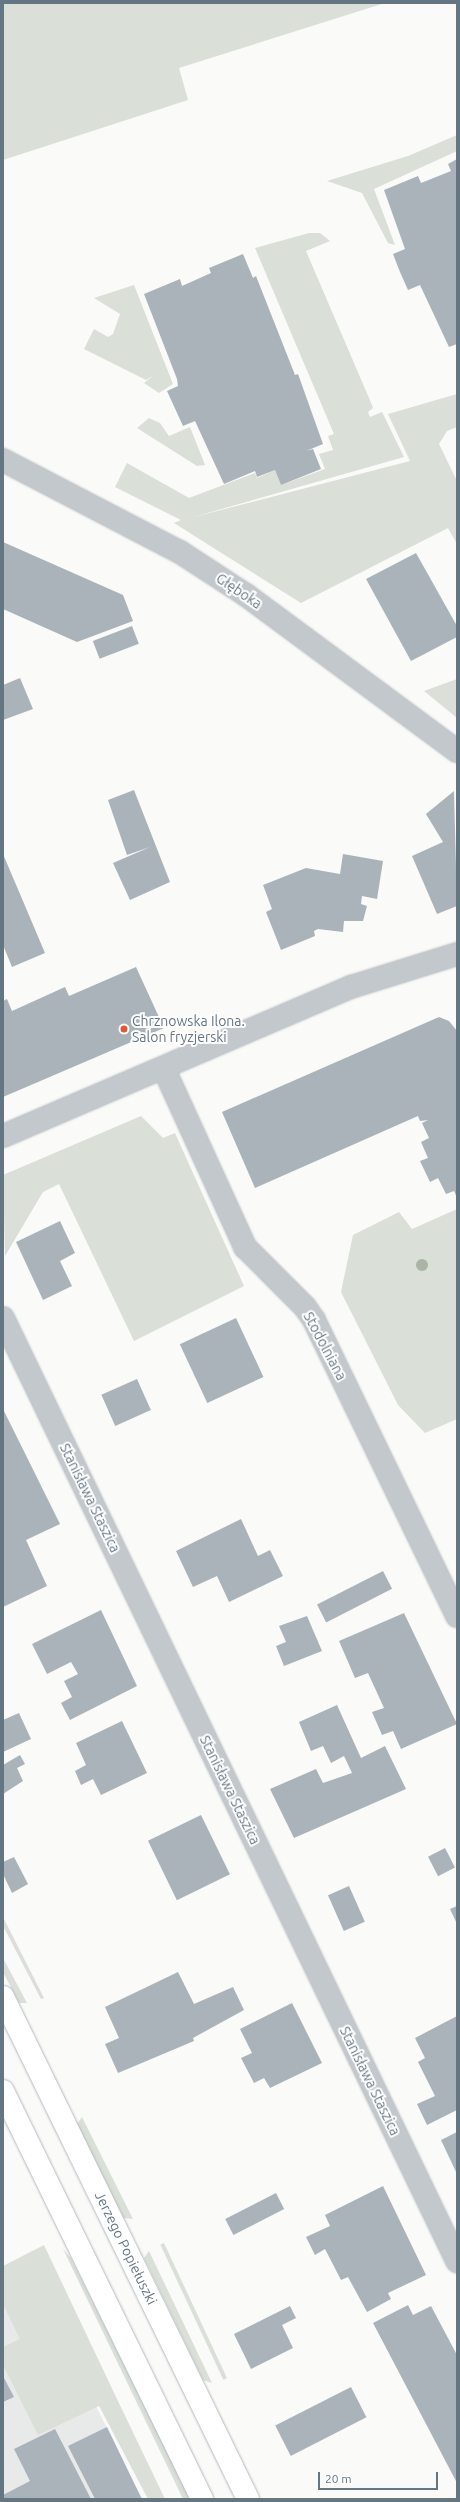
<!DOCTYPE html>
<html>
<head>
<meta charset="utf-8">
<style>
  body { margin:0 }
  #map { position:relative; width:460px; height:2502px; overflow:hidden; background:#fafaf8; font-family:Ubuntu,sans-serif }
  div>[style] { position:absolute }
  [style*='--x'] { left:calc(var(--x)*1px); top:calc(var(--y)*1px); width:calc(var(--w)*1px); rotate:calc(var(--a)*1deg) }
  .built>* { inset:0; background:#e8e9e9 }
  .green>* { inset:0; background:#dadfd7; transform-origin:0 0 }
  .building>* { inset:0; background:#aab3b9; transform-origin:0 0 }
  .roads { filter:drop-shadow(0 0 1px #b3babf) drop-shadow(0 0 1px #b3babf) }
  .street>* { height:22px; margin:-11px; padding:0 11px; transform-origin:11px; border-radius:11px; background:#c3c8cc }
  .secondary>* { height:22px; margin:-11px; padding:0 11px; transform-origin:11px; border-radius:11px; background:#fff }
  .trees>* { width:12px; height:12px; margin:-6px; border-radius:50%; background:#aab4a7 }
  .dots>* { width:11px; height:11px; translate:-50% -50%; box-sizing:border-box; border:2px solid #fff; border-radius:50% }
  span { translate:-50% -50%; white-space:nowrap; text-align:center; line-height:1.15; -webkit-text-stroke:4px #fff; paint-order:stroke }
  .street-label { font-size:14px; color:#657683 }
  .poi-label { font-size:14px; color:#657683 }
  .left { translate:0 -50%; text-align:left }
  .frame { position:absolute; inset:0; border:4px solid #657683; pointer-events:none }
  .scale { position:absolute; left:318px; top:2472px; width:120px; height:18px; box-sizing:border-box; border:2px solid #657683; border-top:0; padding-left:5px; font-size:12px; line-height:14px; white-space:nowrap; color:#657683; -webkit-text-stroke:3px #fff; paint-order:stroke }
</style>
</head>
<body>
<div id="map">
  <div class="built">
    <div style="clip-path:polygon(3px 2266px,90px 2394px,142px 2499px,3px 2499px)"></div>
  </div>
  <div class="green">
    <div style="clip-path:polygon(3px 3px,385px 3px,179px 68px,188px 100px,3px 160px)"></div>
    <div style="clip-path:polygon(457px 135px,457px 151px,374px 189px,395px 245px,388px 243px,362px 193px,327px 181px,408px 156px)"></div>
    <div style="clip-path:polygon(309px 233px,320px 233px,330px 241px,306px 251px,372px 405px,373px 408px,368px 412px,370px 417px,382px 412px,404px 457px,190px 518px,410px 461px,388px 414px,457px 394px,457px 427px,447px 431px,439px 444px,457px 481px,457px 544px,448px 528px,301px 603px,174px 523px,181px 520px,115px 487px,127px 463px,189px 498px,255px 473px,257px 478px,275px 470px,281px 485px,325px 469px,319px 454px,333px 450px,328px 436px,334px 434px,255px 248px)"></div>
    <div style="clip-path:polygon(134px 285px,173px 384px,159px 393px,144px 383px,153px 376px,146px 380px,84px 349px,94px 329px,108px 337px,113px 334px,120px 314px,94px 298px)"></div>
    <div style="clip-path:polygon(149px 418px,160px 423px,169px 436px,190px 427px,205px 465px,197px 466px,137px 428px)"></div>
    <div style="clip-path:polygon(457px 679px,457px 718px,424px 691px)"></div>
    <div style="clip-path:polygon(141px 1116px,163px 1138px,175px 1133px,244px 1286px,134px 1341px,59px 1184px,43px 1192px,5px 1256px,3px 1175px)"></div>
    <div style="clip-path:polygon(457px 1209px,457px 1419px,425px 1433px,398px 1405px,341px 1292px,353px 1235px,399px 1212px,412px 1229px)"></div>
    <div style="clip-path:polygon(3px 1917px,44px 1998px,41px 1999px,3px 1926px)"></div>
    <div style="clip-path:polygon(3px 1958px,27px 2003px,19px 2003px,3px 1972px)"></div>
    <div style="clip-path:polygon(82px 2117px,133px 2219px,123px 2218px,77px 2124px)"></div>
    <div style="left:164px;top:2243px;width:149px;height:4px;rotate:65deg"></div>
    <div style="clip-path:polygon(44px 2245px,117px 2399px,165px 2499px,148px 2499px,99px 2406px,38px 2435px,3px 2365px,3px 2347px,20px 2339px,3px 2304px,3px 2266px)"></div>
    <div style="clip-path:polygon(63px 2249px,71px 2258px,191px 2499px,183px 2499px)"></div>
    <div style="clip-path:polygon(149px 2251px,212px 2383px,203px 2380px,144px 2258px)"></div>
  </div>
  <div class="building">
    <div style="clip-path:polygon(457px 159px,457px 344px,449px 347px,420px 285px,408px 290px,400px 272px,393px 254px,405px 249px,384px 190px,418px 176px,421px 183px,451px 171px,448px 164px)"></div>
    <div style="clip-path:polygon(243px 254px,253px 278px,256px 276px,295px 375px,298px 374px,323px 444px,306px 451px,313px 449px,321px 469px,281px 485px,275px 470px,257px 477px,255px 471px,224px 484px,195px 421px,183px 426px,167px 391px,178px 386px,177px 379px,144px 294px,180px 279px,182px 286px,211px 273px,209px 268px)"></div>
    <div style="clip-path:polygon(3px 542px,123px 595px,133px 621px,77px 642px,3px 609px)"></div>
    <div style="clip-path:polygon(416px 553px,457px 626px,457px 637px,411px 661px,366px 579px)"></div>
    <div style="left:132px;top:626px;width:19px;height:42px;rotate:69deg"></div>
    <div style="clip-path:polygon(20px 678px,33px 709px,3px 720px,3px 685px)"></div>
    <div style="clip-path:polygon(134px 790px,170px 882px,130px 900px,113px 863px,150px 847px,127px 855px,108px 800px)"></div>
    <div style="clip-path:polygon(454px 791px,457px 906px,437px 914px,412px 856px,443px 842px,426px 814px)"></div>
    <div style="clip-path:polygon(3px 854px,45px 953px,12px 967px,3px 945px)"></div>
    <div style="clip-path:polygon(343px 854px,383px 861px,377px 899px,362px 896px,361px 904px,367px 906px,363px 921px,344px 921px,343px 932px,318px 929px,314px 931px,315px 936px,281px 950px,266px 912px,272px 909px,263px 885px,306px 868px,340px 874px)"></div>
    <div style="clip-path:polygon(136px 967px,164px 1028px,3px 1097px,3px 1001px,7px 999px,12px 1011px,65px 987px,69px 996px)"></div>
    <div style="clip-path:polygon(439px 1017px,449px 1021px,457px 1031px,457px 1198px,454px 1191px,446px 1194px,438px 1178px,430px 1182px,420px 1161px,428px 1158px,421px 1142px,429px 1138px,422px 1123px,428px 1120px,420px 1121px,418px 1116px,255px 1188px,222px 1112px)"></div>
    <div style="clip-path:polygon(60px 1221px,75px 1253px,60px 1261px,72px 1286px,43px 1300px,16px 1242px)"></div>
    <div style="left:236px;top:1318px;width:65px;height:62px;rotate:65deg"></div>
    <div style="left:137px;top:1379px;width:34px;height:39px;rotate:66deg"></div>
    <div style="clip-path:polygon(3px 1409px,60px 1524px,26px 1540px,47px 1586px,3px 1607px)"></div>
    <div style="clip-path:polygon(241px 1519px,258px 1556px,270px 1550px,283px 1576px,229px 1602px,217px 1576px,193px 1587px,176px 1551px)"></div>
    <div style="left:383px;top:1571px;width:20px;height:74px;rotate:63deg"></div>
    <div style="clip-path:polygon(101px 1610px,137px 1686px,70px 1720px,61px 1703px,72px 1697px,64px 1681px,78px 1674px,71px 1662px,47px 1674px,32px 1644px)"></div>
    <div style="clip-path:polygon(404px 1613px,457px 1724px,401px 1749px,393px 1731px,382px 1735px,372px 1712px,384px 1708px,368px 1673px,355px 1678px,339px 1641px)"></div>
    <div style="clip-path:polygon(307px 1616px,322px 1651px,284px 1666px,276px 1646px,286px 1642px,279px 1626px)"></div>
    <div style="clip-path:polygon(337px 1705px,361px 1758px,385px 1746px,406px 1789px,294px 1838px,270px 1789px,316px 1769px,323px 1783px,352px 1773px,344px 1756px,331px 1763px,323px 1746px,311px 1751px,299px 1722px)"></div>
    <div style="clip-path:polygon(19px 1713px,31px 1739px,3px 1752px,3px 1720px)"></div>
    <div style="clip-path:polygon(122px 1721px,147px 1773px,101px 1795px,93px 1779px,81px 1785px,75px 1771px,86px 1765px,76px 1743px)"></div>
    <div style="clip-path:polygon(20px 1755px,25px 1764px,17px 1768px,23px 1781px,3px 1794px,3px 1765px)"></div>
    <div style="left:201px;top:1815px;width:66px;height:59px;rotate:64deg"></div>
    <div style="left:445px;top:1848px;width:22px;height:19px;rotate:63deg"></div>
    <div style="clip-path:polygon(14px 1857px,28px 1884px,12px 1893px,3px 1874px,3px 1862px)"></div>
    <div style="left:349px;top:1886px;width:39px;height:23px;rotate:66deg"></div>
    <div style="clip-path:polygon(457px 1906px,457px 1924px,450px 1909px)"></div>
    <div style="clip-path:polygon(178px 1972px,194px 2004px,233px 1987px,244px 2010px,193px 2038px,194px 2041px,118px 2073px,105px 2044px,119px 2038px,105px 2007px)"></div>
    <div style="clip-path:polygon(292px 2003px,322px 2063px,270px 2088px,264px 2078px,254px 2083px,241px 2058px,252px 2053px,240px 2029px)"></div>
    <div style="clip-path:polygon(457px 2016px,457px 2110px,427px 2125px,417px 2104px,435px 2096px,418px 2062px,425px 2058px,415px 2038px)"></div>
    <div style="clip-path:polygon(457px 2132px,457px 2174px,441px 2140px)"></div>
    <div style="clip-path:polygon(383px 2186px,426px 2275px,388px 2293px,391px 2299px,367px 2312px,348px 2277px,341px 2280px,325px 2249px,315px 2255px,306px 2237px,330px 2226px,325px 2215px)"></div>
    <div style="left:276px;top:2193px;width:18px;height:57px;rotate:63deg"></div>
    <div style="clip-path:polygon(408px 2305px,413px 2315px,431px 2306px,457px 2355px,457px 2483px,373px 2323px)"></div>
    <div style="clip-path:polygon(290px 2306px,296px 2318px,282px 2325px,293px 2348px,251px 2369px,234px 2334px)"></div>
    <div style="clip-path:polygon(3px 2376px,14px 2397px,3px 2402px)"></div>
    <div style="left:351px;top:2387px;width:34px;height:85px;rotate:63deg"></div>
    <div style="clip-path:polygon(107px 2427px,135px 2485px,142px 2499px,95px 2499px,68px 2446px)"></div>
    <div style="clip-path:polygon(55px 2429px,91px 2499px,3px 2499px,3px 2495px,30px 2481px,14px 2449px)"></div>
  </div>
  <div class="roads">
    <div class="street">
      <div style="--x:3;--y:460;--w:199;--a:27.5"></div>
      <div style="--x:180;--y:552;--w:79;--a:33.1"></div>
      <div style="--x:246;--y:595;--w:262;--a:36.5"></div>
      <div style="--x:164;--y:1069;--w:196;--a:65.5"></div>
      <div style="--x:245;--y:1247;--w:85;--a:45"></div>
      <div style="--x:305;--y:1307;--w:16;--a:55"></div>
      <div style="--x:314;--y:1320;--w:329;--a:64.2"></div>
      <div style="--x:3;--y:1136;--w:379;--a:-23.2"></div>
      <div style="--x:351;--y:987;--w:111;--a:-17.3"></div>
      <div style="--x:3;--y:1318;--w:1047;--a:64.29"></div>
    </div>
    <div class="secondary">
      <div style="--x:3;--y:1997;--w:559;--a:63.99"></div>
      <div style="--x:3;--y:2091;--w:454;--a:64"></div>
    </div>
  </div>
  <div class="trees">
    <div style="left:422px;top:1265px"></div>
  </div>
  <div class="dots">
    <div style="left:124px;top:1029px;background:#e4572e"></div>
  </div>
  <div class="street-label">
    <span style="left:239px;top:591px;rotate:34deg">Głęboka</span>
    <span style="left:325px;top:1346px;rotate:62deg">Stodolniana</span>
    <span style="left:90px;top:1498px;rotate:64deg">Stanisława Staszica</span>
    <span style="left:230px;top:1790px;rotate:64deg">Stanisława Staszica</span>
    <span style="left:370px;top:2081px;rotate:64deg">Stanisława Staszica</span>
    <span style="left:126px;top:2248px;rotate:64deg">Jerzego Popiełuszki</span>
  </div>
  <div class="poi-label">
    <span class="left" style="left:132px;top:1029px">Chrznowska Ilona.<br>Salon fryzjerski</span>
  </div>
  <div class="frame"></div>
  <div class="scale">20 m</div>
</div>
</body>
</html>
